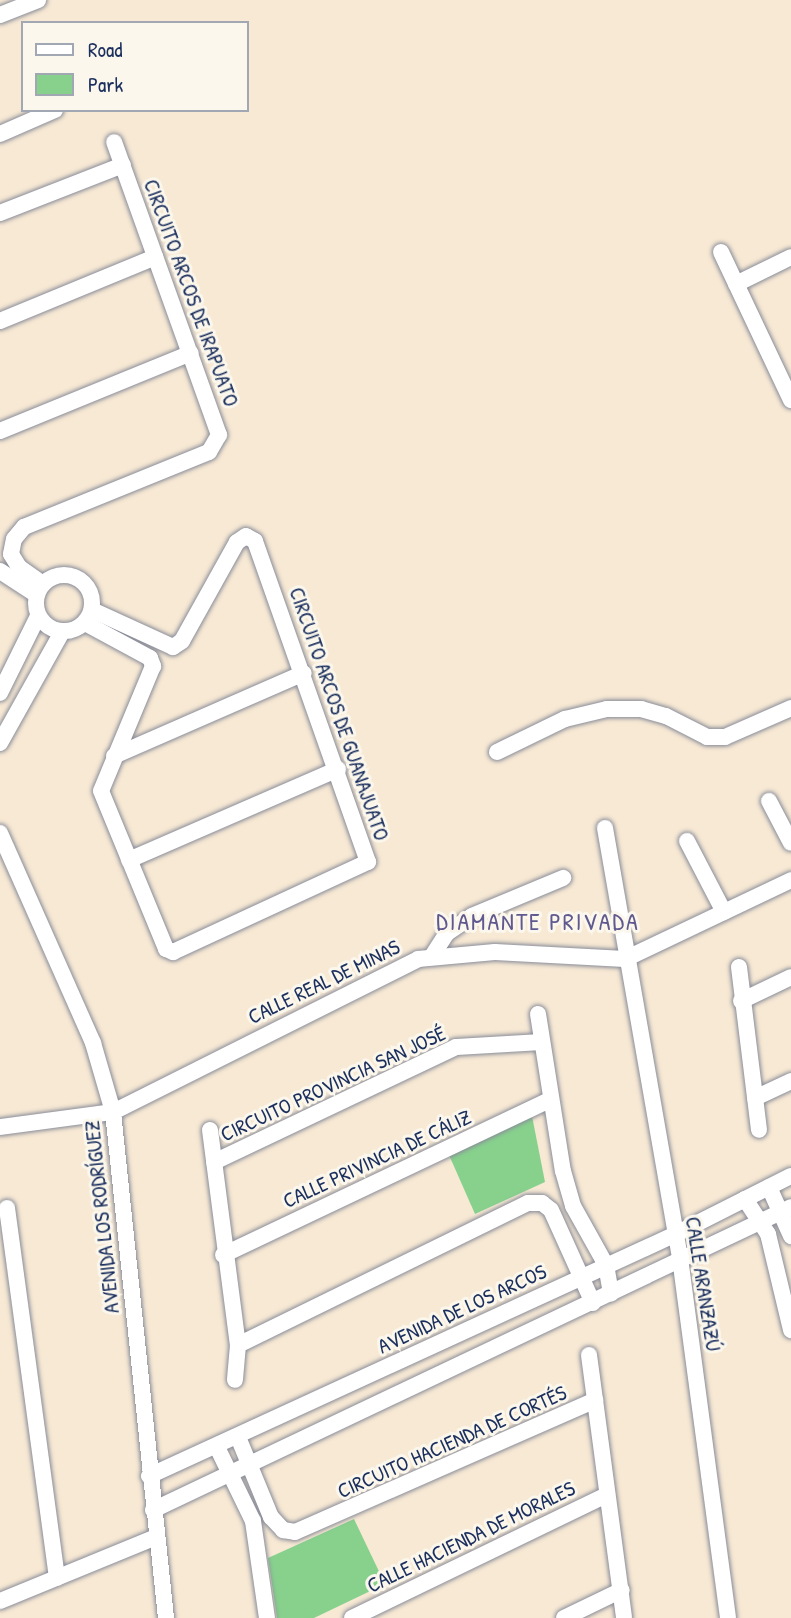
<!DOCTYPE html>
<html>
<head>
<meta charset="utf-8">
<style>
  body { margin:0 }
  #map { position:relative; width:791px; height:1618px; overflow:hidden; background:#f7e9d4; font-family:"Patrick Hand",sans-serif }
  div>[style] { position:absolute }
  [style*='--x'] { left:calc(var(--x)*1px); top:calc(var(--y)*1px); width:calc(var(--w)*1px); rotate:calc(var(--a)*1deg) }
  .green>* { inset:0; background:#87d18d }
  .roads { filter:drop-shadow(0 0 2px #898c99) drop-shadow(0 0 2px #898c99) }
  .minor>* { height:16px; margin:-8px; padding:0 8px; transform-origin:8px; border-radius:8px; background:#fff }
  .minor>.ring { margin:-8px; padding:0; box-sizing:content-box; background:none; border:16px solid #fff; border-radius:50% }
  span { translate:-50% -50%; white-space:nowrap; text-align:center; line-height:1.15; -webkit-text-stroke:6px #fbf7ec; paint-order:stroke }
  .street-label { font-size:21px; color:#1b2f5e }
  .quarter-label { font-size:24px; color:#60598f; letter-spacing:2px }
  .legend { position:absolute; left:21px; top:21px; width:228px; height:91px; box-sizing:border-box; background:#fbf7ec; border:2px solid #a1a7b3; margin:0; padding:9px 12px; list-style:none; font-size:21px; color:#1b2f5e }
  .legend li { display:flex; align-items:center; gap:14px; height:35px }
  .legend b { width:35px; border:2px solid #a1a7b3 }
</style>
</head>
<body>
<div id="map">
  <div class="green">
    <div style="clip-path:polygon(532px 1116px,545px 1182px,475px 1214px,449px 1155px)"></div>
    <div style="clip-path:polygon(354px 1519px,385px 1584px,314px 1618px,277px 1618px,268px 1558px)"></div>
  </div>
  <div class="roads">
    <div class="minor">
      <div style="--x:0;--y:15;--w:41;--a:-21.5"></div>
      <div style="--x:0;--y:134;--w:60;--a:-23.6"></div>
      <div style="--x:0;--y:213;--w:132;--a:-21.3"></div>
      <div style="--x:721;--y:252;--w:164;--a:64.7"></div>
      <div style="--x:736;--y:284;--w:61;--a:-26.1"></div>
      <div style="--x:0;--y:321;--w:168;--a:-22.4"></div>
      <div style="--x:0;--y:431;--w:206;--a:-22.2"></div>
      <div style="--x:0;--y:571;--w:44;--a:33"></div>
      <div class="ring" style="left:36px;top:575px;width:40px;height:40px"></div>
      <div style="--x:43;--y:584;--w:29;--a:-145"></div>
      <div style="--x:19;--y:567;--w:15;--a:-122"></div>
      <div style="--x:11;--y:554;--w:15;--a:-79"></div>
      <div style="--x:14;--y:539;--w:16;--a:-50"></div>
      <div style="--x:24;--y:527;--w:200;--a:-22.1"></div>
      <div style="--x:209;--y:452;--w:20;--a:-60"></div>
      <div style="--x:219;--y:435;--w:311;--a:-109.7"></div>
      <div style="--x:85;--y:623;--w:74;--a:28.3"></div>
      <div style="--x:150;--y:658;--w:9;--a:69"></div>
      <div style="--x:153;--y:666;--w:135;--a:112.6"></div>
      <div style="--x:101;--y:791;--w:171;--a:67.6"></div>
      <div style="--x:166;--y:949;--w:8;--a:23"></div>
      <div style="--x:173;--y:952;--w:215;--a:-24.8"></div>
      <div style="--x:368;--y:862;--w:340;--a:-109.4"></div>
      <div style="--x:255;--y:541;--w:10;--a:-151"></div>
      <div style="--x:246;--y:536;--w:11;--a:146"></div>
      <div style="--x:237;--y:542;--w:113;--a:119.1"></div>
      <div style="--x:182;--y:641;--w:11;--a:146"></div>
      <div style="--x:173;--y:647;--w:89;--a:-155.4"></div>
      <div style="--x:0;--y:693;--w:86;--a:-63.7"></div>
      <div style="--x:0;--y:743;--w:127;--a:-60.8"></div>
      <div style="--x:497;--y:752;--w:76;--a:-25.9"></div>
      <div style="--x:565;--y:719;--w:43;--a:-13.4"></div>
      <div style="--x:607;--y:709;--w:34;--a:0"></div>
      <div style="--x:641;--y:709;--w:26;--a:16"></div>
      <div style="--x:666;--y:716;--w:46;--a:27.1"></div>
      <div style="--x:707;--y:737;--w:18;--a:0"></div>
      <div style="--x:725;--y:737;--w:72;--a:-23.7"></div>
      <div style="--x:114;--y:756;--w:207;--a:-23.6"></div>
      <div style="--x:769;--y:801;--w:47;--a:62.4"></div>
      <div style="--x:605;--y:828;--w:436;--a:80.1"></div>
      <div style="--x:680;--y:1258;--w:363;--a:82.4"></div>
      <div style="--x:0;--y:833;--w:230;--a:66.1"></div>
      <div style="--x:93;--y:1043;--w:72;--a:73.8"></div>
      <div style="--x:113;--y:1112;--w:509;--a:84.02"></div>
      <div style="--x:687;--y:841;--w:80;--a:62.5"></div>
      <div style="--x:129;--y:860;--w:228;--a:-23.5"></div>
      <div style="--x:432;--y:956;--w:27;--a:-57"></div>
      <div style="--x:447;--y:933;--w:30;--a:-34"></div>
      <div style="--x:472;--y:916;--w:99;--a:-22.7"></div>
      <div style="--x:739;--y:967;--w:164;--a:83"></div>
      <div style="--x:741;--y:1001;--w:55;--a:-25.6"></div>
      <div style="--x:538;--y:1014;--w:159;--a:81"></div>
      <div style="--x:563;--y:1171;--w:36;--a:74"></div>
      <div style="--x:573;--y:1206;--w:68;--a:60.8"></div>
      <div style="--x:606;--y:1265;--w:29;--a:80"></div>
      <div style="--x:755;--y:1098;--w:40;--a:-25"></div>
      <div style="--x:0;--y:1127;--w:114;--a:-7.6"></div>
      <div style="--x:113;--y:1112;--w:341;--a:-26.6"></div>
      <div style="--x:418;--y:959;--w:77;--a:-5.2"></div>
      <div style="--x:495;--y:952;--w:130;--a:3.1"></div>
      <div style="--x:625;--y:959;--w:184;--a:-25.4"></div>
      <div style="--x:210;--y:1130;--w:217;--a:82.6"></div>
      <div style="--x:238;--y:1345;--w:35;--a:95"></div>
      <div style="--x:214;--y:1162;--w:268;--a:-25.4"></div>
      <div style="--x:456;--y:1047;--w:86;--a:-3.3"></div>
      <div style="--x:769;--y:1187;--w:54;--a:65.8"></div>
      <div style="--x:745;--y:1199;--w:42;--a:56.7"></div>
      <div style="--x:768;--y:1234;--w:99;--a:76.5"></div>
      <div style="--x:7;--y:1208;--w:373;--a:82.3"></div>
      <div style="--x:223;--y:1255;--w:362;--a:-25.4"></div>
      <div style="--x:238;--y:1345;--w:323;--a:-26.1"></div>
      <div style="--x:528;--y:1203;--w:14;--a:0"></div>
      <div style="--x:542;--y:1203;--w:11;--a:38"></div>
      <div style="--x:551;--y:1210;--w:102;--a:65.7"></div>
      <div style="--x:589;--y:1355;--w:265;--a:82.4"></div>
      <div style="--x:238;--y:1437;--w:87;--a:67.6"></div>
      <div style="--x:271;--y:1517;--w:18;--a:47"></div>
      <div style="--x:283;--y:1530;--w:12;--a:9"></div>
      <div style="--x:295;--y:1532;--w:328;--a:-23.7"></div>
      <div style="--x:217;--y:1447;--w:82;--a:64.1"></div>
      <div style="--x:253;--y:1521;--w:98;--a:81.8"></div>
      <div style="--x:149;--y:1476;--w:578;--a:-24.66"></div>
      <div style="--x:674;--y:1235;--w:131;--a:-26.8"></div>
      <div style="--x:153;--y:1510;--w:706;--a:-25.4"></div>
      <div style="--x:0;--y:1601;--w:169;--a:-22.3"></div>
      <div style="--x:352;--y:1618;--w:283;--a:-25.8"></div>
      <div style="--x:564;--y:1618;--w:64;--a:-25.8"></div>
    </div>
  </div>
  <div class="street-label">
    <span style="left:191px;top:293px;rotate:70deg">CIRCUITO ARCOS DE IRAPUATO</span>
    <span style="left:339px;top:714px;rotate:71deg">CIRCUITO ARCOS DE GUANAJUATO</span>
    <span style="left:324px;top:982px;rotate:-26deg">CALLE REAL DE MINAS</span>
    <span style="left:333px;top:1084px;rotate:-25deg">CIRCUITO PROVINCIA SAN JOSÉ</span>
    <span style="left:377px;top:1159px;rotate:-25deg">CALLE PRIVINCIA DE CÁLIZ</span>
    <span style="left:102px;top:1217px;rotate:-96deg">AVENIDA LOS RODRÍGUEZ</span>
    <span style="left:703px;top:1284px;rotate:81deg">CALLE ARANZAZÚ</span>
    <span style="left:462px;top:1309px;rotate:-25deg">AVENIDA DE LOS ARCOS</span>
    <span style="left:452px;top:1442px;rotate:-24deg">CIRCUITO HACIENDA DE CORTÉS</span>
    <span style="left:471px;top:1537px;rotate:-26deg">CALLE HACIENDA DE MORALES</span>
  </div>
  <div class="quarter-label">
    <span style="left:538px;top:922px">DIAMANTE PRIVADA</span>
  </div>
  <ul class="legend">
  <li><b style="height:9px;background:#fff"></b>Road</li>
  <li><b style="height:19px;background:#87d18d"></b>Park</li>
  </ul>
</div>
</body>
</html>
